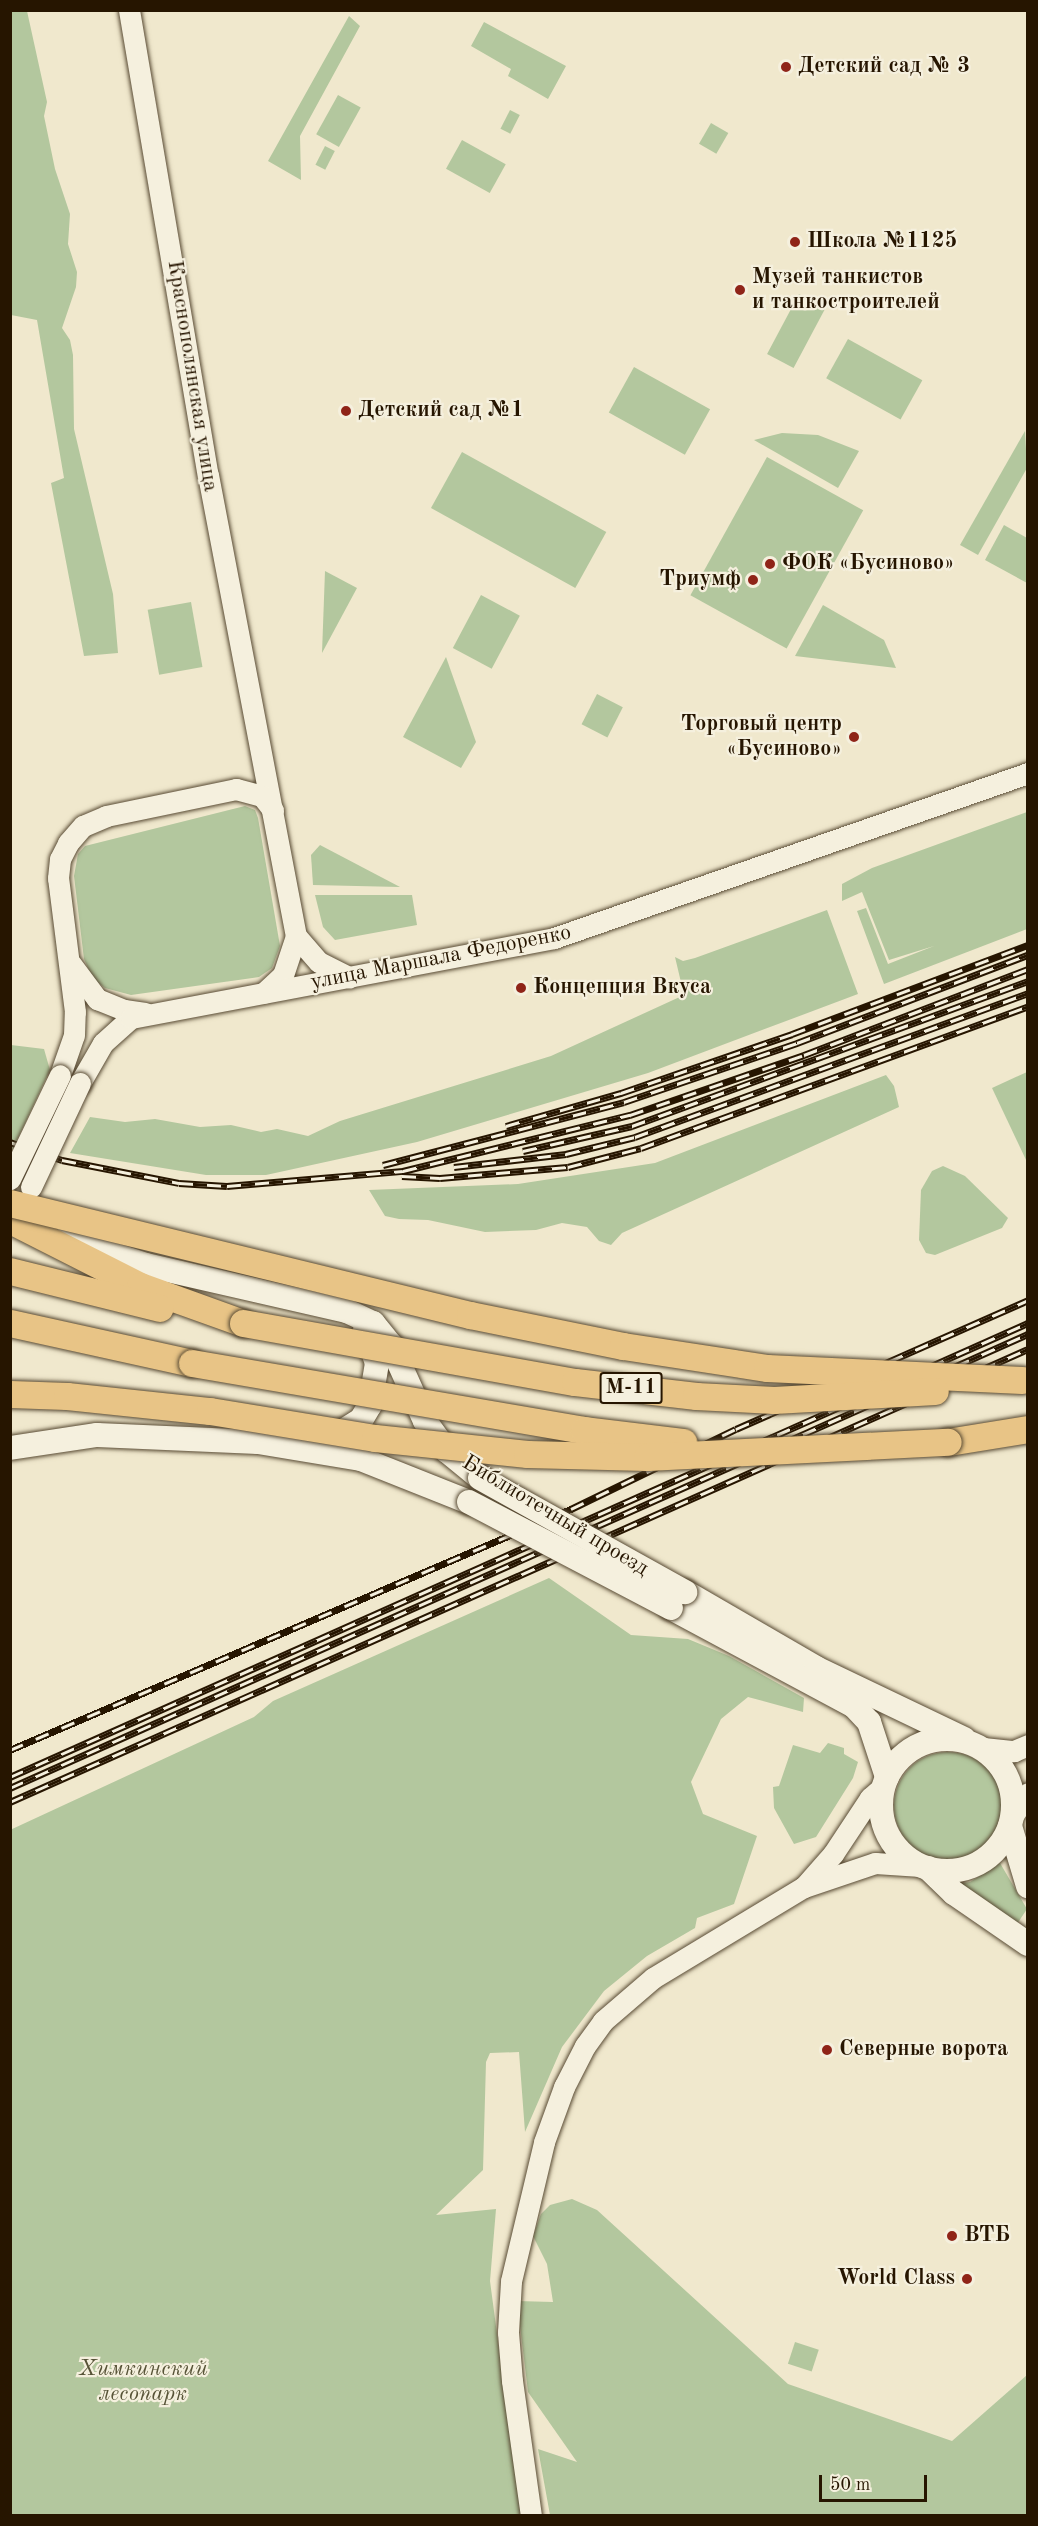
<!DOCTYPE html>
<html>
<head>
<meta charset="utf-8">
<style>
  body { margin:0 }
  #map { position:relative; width:1038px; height:2526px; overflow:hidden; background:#f0e8cd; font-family:"Old Standard TT",serif }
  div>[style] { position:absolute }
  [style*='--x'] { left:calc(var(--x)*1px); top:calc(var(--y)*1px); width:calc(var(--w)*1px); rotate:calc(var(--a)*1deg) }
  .green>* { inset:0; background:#b3c79e; transform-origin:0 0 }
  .round { border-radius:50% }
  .roads { filter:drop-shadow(0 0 2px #584a33) drop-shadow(0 0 2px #584a33) }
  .tertiary>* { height:21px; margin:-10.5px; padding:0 10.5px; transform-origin:10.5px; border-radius:10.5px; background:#f5f0de }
  .secondary>* { height:24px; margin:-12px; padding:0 12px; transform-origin:12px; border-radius:12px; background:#f5f0de }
  .secondary>.ring { margin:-12px; padding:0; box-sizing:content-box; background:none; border:24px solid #f5f0de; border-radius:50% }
  .primary>* { height:27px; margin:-13.5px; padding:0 13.5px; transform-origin:13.5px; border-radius:13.5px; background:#e8c486 }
  .rail>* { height:7px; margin-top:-3.5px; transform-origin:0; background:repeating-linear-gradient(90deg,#f5f0de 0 14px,#261500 0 28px); box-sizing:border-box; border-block:2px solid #261500 }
  .bridges { filter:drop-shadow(0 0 2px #584a33) drop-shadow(0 0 2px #584a33) }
  .tertiary-bridge>* { height:21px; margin:-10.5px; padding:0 10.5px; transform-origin:10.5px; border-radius:10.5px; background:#f5f0de }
  .secondary-bridge>* { height:24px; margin:-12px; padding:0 12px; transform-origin:12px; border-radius:12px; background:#f5f0de }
  .primary-bridge>* { height:27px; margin:-13.5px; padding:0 13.5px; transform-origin:13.5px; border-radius:13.5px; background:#e8c486 }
  .dots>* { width:16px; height:16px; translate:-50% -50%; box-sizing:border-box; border:3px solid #f5f0de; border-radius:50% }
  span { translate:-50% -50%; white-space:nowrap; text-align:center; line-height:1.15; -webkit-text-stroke:4.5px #f5f0de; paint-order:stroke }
  .shield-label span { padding:2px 4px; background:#f5f0de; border:2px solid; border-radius:4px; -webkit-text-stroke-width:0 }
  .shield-label { font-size:21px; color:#261500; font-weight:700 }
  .poi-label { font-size:22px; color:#261500; font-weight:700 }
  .left { translate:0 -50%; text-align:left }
  .right { translate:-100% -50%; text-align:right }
  .street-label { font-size:22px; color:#261500 }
  .park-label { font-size:22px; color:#575337; font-style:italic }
  .frame { position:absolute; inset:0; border:12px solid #261500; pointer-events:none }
  .scale { position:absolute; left:819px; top:2475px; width:108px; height:27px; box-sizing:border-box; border:3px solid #261500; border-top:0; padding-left:8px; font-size:18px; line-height:21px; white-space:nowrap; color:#261500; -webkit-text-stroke:4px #f5f0de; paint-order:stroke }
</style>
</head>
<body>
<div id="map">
  <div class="green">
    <div style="clip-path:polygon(10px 11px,27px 11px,47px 102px,44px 116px,55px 169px,70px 214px,68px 244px,77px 272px,76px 287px,62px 328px,70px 340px,73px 355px,74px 429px,113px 594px,118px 653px,84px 656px,51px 483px,64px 478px,37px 320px,11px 315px)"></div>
    <div style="clip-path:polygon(349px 16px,360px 26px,300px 136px,301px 180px,268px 161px)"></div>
    <div style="clip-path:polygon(484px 22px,566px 66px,548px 99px,508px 76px,511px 69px,471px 46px)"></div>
    <div style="left:338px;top:95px;width:26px;height:45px;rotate:29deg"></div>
    <div style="left:510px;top:110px;width:11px;height:21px;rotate:27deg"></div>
    <div style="left:711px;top:123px;width:20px;height:24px;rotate:30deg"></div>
    <div style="left:462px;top:140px;width:50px;height:33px;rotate:29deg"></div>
    <div style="left:325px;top:146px;width:11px;height:21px;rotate:27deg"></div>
    <div style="left:799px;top:294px;width:30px;height:68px;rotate:28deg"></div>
    <div style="left:848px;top:339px;width:85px;height:45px;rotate:29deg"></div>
    <div style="left:634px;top:367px;width:87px;height:52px;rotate:29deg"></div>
    <div style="clip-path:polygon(1025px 431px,1027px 468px,978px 555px,960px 545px)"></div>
    <div style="clip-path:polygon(782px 433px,818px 435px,859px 451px,838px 488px,754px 440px)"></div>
    <div style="left:462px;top:452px;width:165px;height:64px;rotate:29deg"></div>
    <div style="left:767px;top:457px;width:110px;height:158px;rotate:29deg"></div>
    <div style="clip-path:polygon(1004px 525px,1027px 538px,1027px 583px,985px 560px)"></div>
    <div style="clip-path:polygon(325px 571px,357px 588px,322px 653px)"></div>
    <div style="left:481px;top:595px;width:44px;height:60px;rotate:28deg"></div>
    <div style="left:191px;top:602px;width:66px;height:44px;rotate:80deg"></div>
    <div style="clip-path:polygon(823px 605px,884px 640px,896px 668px,795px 656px)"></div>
    <div style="clip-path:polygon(446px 657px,476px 742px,461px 768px,403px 737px)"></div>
    <div style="left:597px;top:694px;width:29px;height:34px;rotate:27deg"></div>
    <div style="clip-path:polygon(245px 806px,255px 810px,258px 818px,280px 946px,272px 968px,259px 977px,131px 995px,105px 988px,93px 979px,84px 959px,74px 876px,78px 854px,85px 846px)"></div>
    <div style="clip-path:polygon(1027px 812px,1027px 929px,884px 984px,857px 911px,866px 908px,888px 964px,934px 946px,889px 960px,862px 892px,842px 901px,842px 884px,872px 868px)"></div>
    <div style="clip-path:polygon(320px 845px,400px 887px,313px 885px,311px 855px)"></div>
    <div style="clip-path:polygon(315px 895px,412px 895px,417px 925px,335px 940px,323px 927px)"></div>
    <div style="clip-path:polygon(827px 910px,858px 994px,648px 1073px,417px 1142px,266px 1175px,206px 1175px,70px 1153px,90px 1117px,125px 1122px,155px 1119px,200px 1127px,231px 1125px,261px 1132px,277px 1129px,308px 1136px,340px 1121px,551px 1056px,684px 995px,675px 957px,683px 961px,695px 958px)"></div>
    <div style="clip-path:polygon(11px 1045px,44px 1049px,50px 1070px,11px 1153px)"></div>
    <div style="clip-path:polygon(1027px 1072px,1027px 1162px,992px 1088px)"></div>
    <div style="clip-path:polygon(886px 1075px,894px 1086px,899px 1107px,622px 1233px,611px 1245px,599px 1241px,587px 1227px,562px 1223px,536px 1230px,485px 1232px,428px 1220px,399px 1219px,385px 1216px,369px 1190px,518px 1184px,655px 1163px)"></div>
    <div style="clip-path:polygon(943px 1166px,965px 1176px,1008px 1218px,1002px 1228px,935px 1255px,926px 1253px,919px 1240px,921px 1190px,932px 1171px)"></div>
    <div style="clip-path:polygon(549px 1578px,631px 1635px,688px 1639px,729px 1656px,804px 1698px,803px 1712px,748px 1697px,721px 1719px,691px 1782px,703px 1814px,757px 1836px,734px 1904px,697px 1918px,695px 1928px,647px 1956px,604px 1991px,562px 2047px,525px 2132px,519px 2052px,490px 2053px,486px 2062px,483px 2170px,436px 2215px,496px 2209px,490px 2281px,521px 2515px,11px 2515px,10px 1830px,254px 1717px,273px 1701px)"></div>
    <div style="clip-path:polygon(828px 1743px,844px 1748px,844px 1754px,858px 1762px,853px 1778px,816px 1837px,794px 1844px,774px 1808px,773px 1787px,779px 1786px,793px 1745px,820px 1753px)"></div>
    <div class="round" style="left:894px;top:1752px;width:108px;height:108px"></div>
    <div style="clip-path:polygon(1000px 1863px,1027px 1909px,1017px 1924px,957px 1884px,970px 1882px)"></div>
    <div style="clip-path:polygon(572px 2199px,597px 2210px,788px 2384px,952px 2441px,1027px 2375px,1027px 2515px,550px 2515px,538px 2449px,577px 2462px,528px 2392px,517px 2301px,553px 2302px,547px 2264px,533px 2236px,541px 2214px,550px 2205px)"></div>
    <div style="left:795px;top:2342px;width:25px;height:23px;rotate:18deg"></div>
  </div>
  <div class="roads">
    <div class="tertiary">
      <div style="--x:129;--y:10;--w:472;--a:80.4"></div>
      <div style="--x:208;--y:475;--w:469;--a:79.2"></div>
      <div style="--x:296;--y:936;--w:41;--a:108.4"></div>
      <div style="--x:283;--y:975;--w:26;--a:137"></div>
      <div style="--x:296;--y:936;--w:35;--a:49"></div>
      <div style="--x:319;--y:962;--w:34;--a:27"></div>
      <div style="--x:71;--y:964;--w:44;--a:53.4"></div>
      <div style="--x:97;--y:999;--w:29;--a:22"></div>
      <div style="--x:124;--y:1010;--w:21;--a:8"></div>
      <div style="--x:60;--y:1075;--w:42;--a:-70.7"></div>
      <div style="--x:74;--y:1035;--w:23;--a:-88"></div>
      <div style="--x:75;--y:1012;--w:135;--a:-97.2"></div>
      <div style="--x:58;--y:878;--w:19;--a:-84"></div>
      <div style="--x:60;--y:859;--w:18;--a:-63"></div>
      <div style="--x:68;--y:843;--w:23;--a:-49"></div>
      <div style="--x:83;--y:826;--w:25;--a:-23"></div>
      <div style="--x:106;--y:816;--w:133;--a:-11.7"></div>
      <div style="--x:236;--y:789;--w:27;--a:15"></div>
      <div style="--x:262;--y:796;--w:18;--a:52"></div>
      <div style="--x:80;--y:1083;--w:46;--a:-60.1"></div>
      <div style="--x:103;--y:1043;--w:38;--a:-42"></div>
      <div style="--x:131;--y:1018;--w:430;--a:-10.7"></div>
      <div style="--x:554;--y:938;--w:502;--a:-19.19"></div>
      <div style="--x:983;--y:1748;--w:31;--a:6"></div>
      <div style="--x:1014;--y:1751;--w:15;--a:-23"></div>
      <div style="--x:1012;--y:1817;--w:29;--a:-56"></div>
      <div style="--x:804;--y:1887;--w:44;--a:-48.7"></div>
      <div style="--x:833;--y:1854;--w:67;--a:-56.5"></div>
      <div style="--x:870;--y:1798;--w:18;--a:-41"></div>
      <div style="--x:531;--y:2516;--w:136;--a:-98"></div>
      <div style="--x:512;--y:2381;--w:49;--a:-94.7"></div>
      <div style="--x:508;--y:2332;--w:51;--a:-86.6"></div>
      <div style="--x:511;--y:2281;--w:143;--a:-76.6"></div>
      <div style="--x:544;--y:2142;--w:59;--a:-70"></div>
      <div style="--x:564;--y:2087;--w:46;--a:-62.9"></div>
      <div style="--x:585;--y:2046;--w:31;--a:-54"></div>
      <div style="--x:603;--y:2021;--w:66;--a:-40.7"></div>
      <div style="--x:653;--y:1978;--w:176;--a:-31.1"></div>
      <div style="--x:804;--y:1887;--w:75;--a:-18.7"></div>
      <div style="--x:875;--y:1863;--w:46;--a:3.7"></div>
    </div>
    <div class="secondary">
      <div style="--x:66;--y:1238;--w:84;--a:18.6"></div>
      <div style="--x:146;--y:1265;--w:206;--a:12.9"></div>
      <div style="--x:347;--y:1311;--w:29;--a:25"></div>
      <div style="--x:373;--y:1323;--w:28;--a:51"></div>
      <div style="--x:391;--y:1345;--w:83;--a:65.9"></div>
      <div style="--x:425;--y:1421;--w:37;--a:54"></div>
      <div style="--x:447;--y:1451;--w:43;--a:39.3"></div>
      <div style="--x:332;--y:1438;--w:34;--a:-32"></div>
      <div style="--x:361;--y:1420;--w:17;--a:-59"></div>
      <div style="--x:370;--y:1405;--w:43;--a:-80.5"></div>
      <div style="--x:377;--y:1363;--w:35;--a:-110"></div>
      <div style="--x:10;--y:1448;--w:88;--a:-8.5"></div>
      <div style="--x:97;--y:1435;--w:161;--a:2.5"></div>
      <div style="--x:258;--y:1442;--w:104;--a:9.4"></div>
      <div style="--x:361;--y:1459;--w:116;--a:21.7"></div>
      <div style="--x:685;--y:1592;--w:151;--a:30.1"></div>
      <div style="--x:816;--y:1668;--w:164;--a:25.6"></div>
      <div style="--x:671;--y:1608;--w:208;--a:28.2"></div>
      <div style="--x:854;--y:1706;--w:22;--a:47"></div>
      <div style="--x:869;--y:1722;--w:58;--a:71.9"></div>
      <div class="ring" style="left:881px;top:1739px;width:108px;height:108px"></div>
      <div style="--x:1010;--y:1826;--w:63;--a:73.3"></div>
      <div style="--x:928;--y:1868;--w:36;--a:44"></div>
      <div style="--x:954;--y:1893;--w:90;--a:34.6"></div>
    </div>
    <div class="primary">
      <div style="--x:10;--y:1220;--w:146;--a:26.9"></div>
      <div style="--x:140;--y:1286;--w:109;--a:19.8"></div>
      <div style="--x:10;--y:1271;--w:154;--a:13.9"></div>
      <div style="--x:10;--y:1323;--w:186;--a:12.4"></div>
      <div style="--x:948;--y:1442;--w:81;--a:-9.2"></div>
    </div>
  </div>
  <div class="rail">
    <div style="--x:506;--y:1126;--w:120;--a:-16"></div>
    <div style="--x:621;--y:1093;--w:181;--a:-19"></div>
    <div style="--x:792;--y:1034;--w:252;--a:-20.7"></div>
    <div style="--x:10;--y:1142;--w:55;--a:19.1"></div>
    <div style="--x:62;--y:1160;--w:119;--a:11.1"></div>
    <div style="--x:179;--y:1183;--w:48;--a:3.6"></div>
    <div style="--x:227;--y:1186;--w:177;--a:-4.9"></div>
    <div style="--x:403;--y:1171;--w:234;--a:-13.9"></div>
    <div style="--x:630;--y:1115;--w:184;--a:-19"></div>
    <div style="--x:804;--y:1055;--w:240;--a:-21"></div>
    <div style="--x:523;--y:1151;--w:112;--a:-12.9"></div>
    <div style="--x:632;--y:1126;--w:422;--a:-20.1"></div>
    <div style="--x:383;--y:1165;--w:249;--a:-14.6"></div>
    <div style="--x:624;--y:1102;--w:183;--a:-18.8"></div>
    <div style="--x:797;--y:1043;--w:247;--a:-20.9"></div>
    <div style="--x:454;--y:1167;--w:113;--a:-6.6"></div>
    <div style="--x:566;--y:1154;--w:71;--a:-13.8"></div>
    <div style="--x:635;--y:1137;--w:419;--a:-20.1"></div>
    <div style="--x:402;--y:1176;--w:38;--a:3"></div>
    <div style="--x:440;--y:1178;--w:128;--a:-4.9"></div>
    <div style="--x:568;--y:1167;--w:75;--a:-14.6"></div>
    <div style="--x:641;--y:1148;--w:412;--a:-20.1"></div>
    <div style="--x:10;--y:1750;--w:611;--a:-23.25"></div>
    <div style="--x:571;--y:1509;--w:183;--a:-25.9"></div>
    <div style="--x:736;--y:1429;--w:319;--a:-23.8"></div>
    <div style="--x:10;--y:1777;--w:1115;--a:-24.04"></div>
    <div style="--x:10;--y:1788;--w:1115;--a:-24.04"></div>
    <div style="--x:10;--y:1802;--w:1114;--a:-23.99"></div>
  </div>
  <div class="bridges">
    <div class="tertiary-bridge">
      <div style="--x:10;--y:1179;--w:115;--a:-64.3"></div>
      <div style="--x:31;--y:1187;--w:115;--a:-64.8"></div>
    </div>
    <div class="secondary-bridge">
      <div style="--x:480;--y:1478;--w:235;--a:29.1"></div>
      <div style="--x:469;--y:1502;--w:228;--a:27.7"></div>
    </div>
    <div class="primary-bridge">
      <div style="--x:10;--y:1203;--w:473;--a:13.7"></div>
      <div style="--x:470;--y:1315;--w:156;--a:11.5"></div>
      <div style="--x:623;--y:1346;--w:146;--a:8.7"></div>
      <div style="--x:767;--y:1368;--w:255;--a:2.7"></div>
      <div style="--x:243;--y:1323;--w:337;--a:10.1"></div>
      <div style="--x:575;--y:1382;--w:122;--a:6.6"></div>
      <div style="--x:696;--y:1396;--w:78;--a:2.9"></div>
      <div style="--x:774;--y:1400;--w:161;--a:-3.2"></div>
      <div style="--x:192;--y:1363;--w:398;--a:9.7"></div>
      <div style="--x:584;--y:1430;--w:100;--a:6.9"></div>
      <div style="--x:10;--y:1394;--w:57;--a:2"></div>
      <div style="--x:67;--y:1396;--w:144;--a:6"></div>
      <div style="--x:210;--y:1411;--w:167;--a:9.3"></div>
      <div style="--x:375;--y:1438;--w:153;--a:6"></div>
      <div style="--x:527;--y:1454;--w:120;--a:1.4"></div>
      <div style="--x:647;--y:1457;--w:301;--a:-2.9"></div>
    </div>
  </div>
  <div class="dots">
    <div style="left:786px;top:67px;background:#8f2418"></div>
    <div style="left:795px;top:242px;background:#8f2418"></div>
    <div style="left:740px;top:290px;background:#8f2418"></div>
    <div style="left:346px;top:411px;background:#8f2418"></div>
    <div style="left:770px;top:564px;background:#8f2418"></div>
    <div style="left:753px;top:580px;background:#8f2418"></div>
    <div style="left:854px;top:737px;background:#8f2418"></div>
    <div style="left:521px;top:988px;background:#8f2418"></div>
    <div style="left:827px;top:2050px;background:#8f2418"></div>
    <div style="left:952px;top:2236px;background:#8f2418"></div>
    <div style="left:967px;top:2279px;background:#8f2418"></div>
  </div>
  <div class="shield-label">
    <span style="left:631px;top:1388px">М-11</span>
  </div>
  <div class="poi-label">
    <span class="left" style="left:798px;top:67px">Детский сад № 3</span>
    <span class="left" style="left:807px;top:242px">Школа №1125</span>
    <span class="left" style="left:752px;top:290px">Музей танкистов<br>и танкостроителей</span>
    <span class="left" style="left:358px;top:411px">Детский сад №1</span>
    <span class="left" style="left:782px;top:564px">ФОК «Бусиново»</span>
    <span class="right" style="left:741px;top:580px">Триумф</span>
    <span class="right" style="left:842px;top:737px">Торговый центр<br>«Бусиново»</span>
    <span class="left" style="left:533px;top:988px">Концепция Вкуса</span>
    <span class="left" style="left:839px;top:2050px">Северные ворота</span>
    <span class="left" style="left:964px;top:2236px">ВТБ</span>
    <span class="right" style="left:955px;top:2279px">World Class</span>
  </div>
  <div class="street-label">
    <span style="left:192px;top:376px;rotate:81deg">Краснополянская улица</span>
    <span style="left:441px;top:958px;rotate:-11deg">улица Маршала Федоренко</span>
    <span style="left:555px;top:1516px;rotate:31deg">Библиотечный проезд</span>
  </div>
  <div class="park-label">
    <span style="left:143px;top:2382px">Химкинский<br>лесопарк</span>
  </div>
  <div class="frame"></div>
  <div class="scale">50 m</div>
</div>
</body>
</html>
